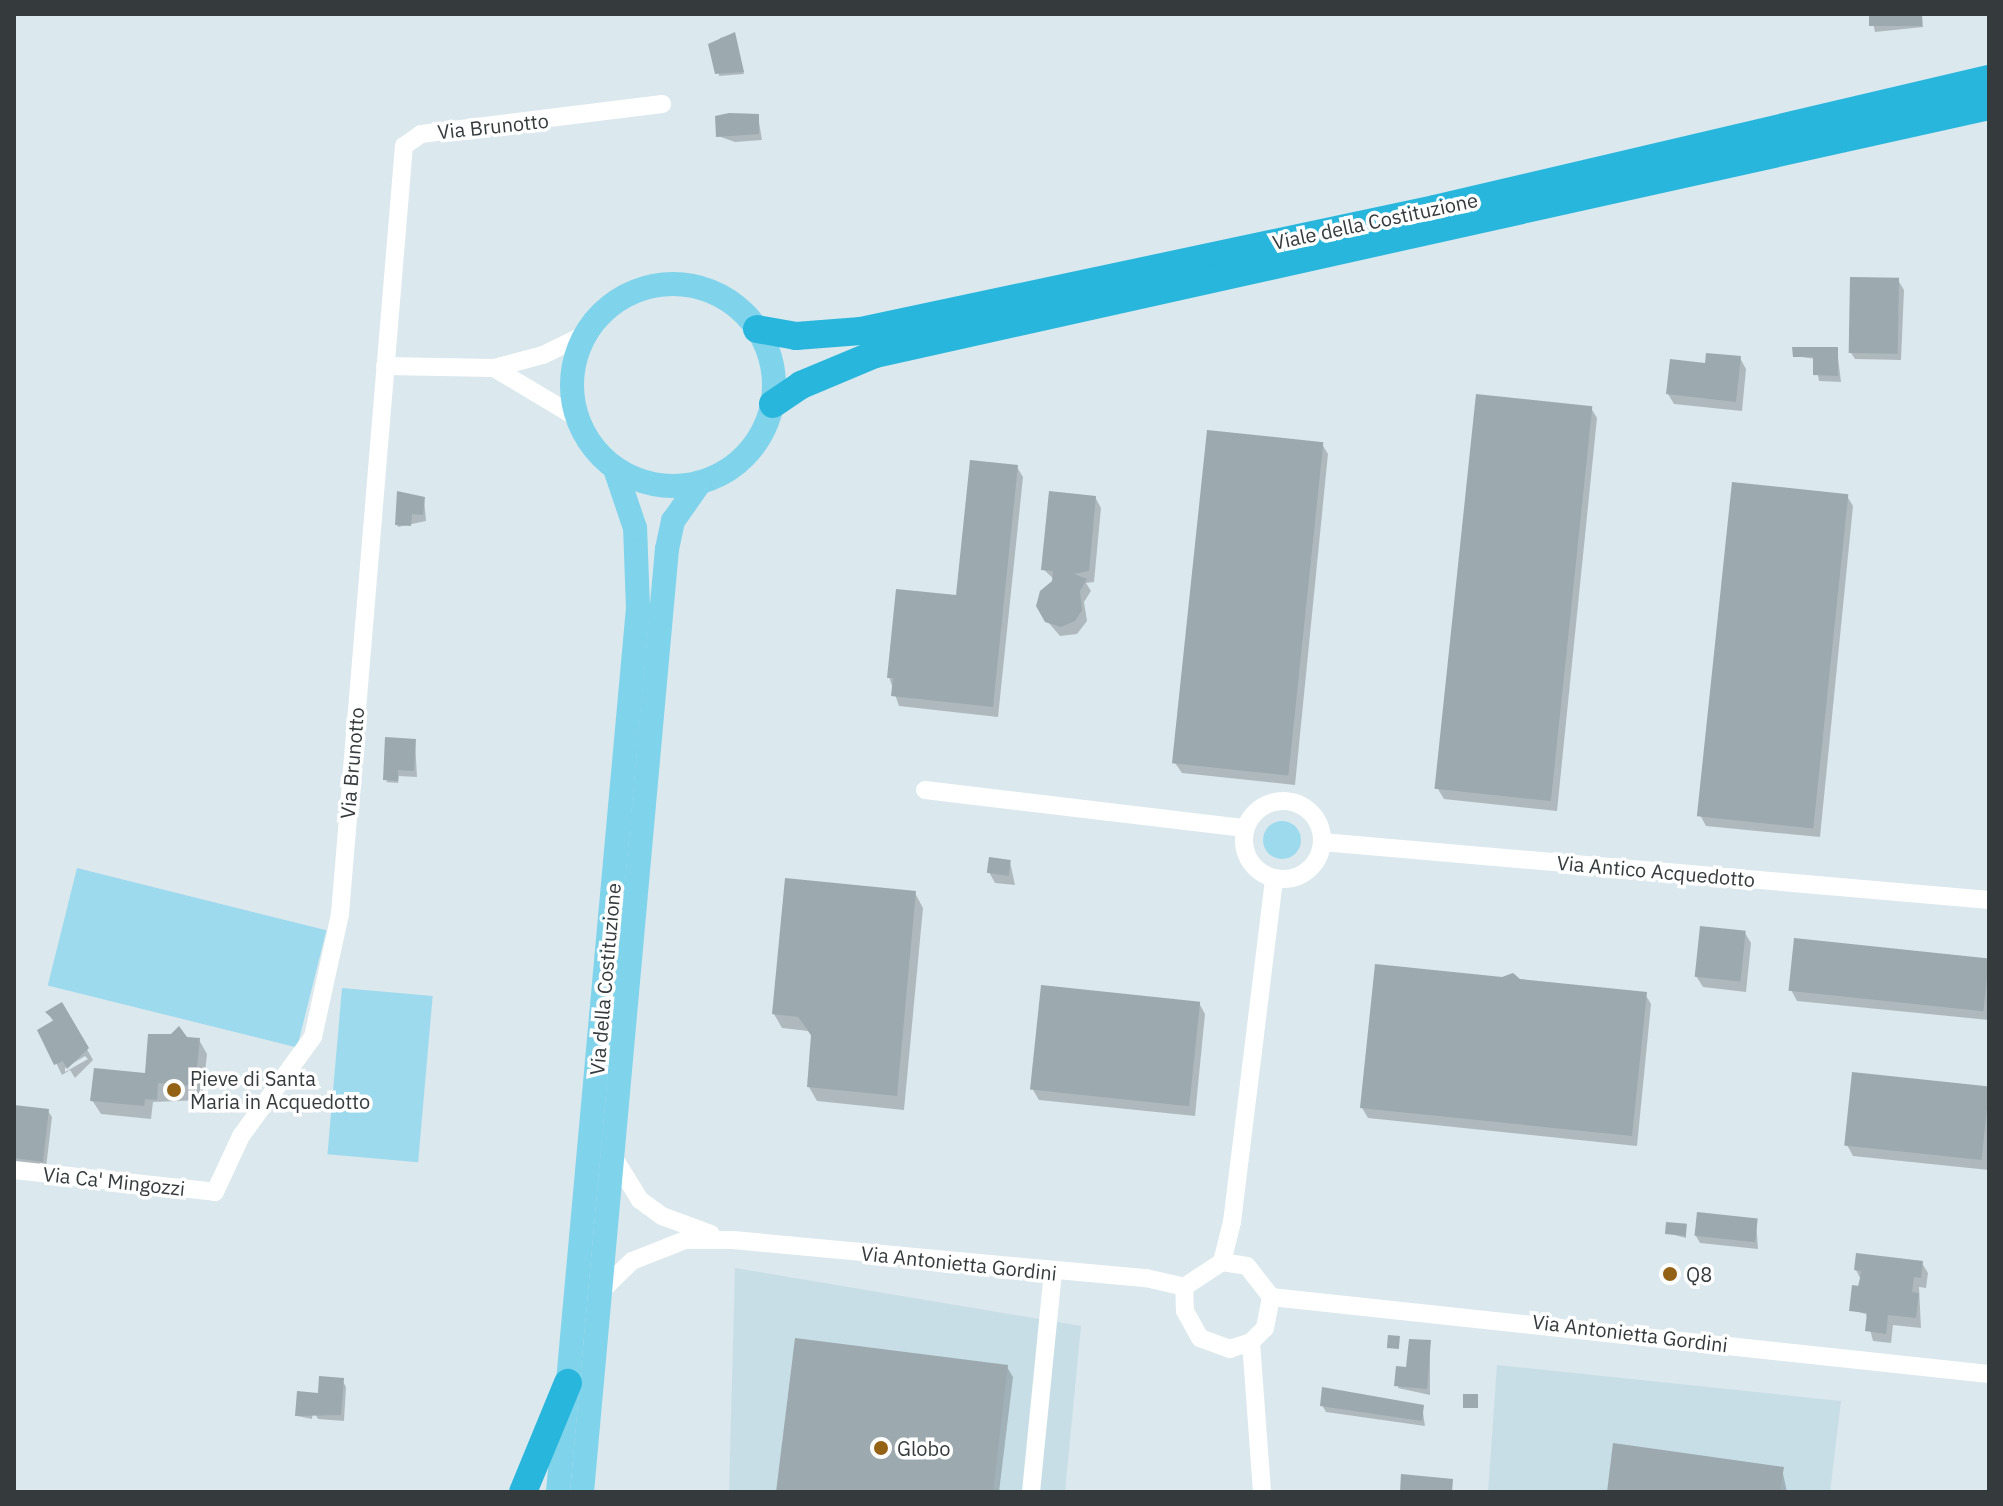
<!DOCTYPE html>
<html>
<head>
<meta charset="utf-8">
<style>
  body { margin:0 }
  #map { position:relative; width:2003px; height:1506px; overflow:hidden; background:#dbe8ed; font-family:"IBM Plex Sans",sans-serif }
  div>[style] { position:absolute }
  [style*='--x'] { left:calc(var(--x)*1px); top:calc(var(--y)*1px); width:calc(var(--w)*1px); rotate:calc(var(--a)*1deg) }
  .built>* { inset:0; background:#c8dee6 }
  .green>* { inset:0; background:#9edaee; transform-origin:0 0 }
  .round { border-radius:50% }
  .shadow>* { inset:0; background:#0003 }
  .building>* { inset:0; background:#9ca9ae; transform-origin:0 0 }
  .minor>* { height:18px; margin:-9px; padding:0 9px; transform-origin:9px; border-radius:9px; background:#fff }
  .minor>.ring { margin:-9px; padding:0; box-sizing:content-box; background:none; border:18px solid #fff; border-radius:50% }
  .major>* { height:24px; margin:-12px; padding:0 12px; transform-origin:12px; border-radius:12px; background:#7fd3eb }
  .major>.ring { margin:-12px; padding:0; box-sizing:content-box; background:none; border:24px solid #7fd3eb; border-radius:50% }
  .highway>* { height:28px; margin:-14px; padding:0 14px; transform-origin:14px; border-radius:14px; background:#29b6dd }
  .dots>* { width:22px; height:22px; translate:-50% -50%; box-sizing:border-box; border:4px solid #fff; border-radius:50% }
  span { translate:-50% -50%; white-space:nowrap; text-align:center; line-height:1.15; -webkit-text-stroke:7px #fff; paint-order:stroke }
  .street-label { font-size:20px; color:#353b3d }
  .poi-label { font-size:20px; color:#353b3d }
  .left { translate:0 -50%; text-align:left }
  .frame { position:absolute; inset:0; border:16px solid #353b3d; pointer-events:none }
</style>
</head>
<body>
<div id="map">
  <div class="built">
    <div style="clip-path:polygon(735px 1268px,1081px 1326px,1065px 1492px,729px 1492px)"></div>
    <div style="clip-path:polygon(1497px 1365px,1841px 1401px,1830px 1492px,1488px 1492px)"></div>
  </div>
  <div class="green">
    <div class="round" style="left:1263px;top:821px;width:38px;height:38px"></div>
    <div style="left:77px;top:868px;width:257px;height:121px;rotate:14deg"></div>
    <div style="left:342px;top:988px;width:91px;height:167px;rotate:5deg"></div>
  </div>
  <div class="shadow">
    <div style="clip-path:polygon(1871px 14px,1922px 14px,1923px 27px,1875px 32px)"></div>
    <div style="clip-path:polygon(734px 34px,744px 74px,719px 76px,720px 38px)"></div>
    <div style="clip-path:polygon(758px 116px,762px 140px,735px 142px,718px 136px)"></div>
    <div style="clip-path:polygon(1898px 280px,1904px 290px,1901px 360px,1855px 359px,1851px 353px)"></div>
    <div style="clip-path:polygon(1837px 349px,1841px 382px,1819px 381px,1815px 359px,1795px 356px)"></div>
    <div style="clip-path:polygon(1740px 358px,1746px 369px,1742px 411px,1674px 404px,1668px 394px,1706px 365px)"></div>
    <div style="clip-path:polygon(1591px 408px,1597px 418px,1557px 811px,1444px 799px,1438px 789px)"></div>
    <div style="clip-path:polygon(1322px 444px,1328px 454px,1295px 785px,1182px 773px,1175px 763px)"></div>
    <div style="clip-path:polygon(1017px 467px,1023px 477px,998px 717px,899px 706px,889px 677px,958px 597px)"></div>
    <div style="clip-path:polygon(1847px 496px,1853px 506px,1820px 837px,1706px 826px,1700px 815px)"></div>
    <div style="clip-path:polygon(1095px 497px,1101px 508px,1094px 582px,1086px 583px,1091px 591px,1084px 602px,1087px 621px,1077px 634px,1060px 636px,1042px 615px,1056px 581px,1043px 569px)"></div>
    <div style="clip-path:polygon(424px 498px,426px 521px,398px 527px,397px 524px)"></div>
    <div style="clip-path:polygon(415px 741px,417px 777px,399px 776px,398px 783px,386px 782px)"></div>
    <div style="clip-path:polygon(1010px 862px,1015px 885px,995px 883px,989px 872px)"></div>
    <div style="clip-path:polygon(915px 893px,923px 908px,904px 1110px,817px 1101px,809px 1087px,813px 1038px,808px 1031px,782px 1028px,774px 1014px)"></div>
    <div style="clip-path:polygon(1745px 933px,1751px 943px,1746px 992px,1703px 987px,1696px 976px)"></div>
    <div style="clip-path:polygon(1989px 959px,1989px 1020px,1797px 1001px,1791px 990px)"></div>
    <div style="clip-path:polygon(1519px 981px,1645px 994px,1651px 1004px,1637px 1146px,1368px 1118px,1362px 1108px)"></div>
    <div style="clip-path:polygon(1199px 1003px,1205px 1014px,1195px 1116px,1039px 1100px,1033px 1090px)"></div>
    <div style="clip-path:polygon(evenodd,62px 1004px,93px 1060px,75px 1078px,70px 1070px,62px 1075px,40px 1030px,54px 1023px,48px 1013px,62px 1004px,85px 1056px,88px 1059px,65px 1072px,65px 1068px,85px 1056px)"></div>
    <div style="clip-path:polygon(186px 1039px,199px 1040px,207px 1054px,202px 1100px,153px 1102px,151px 1119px,101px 1114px,92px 1100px,146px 1075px)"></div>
    <div style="clip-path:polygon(1989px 1088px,1989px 1170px,1853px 1156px,1847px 1145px)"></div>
    <div style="clip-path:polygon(14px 1107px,48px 1111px,52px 1117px,46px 1168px,18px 1164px,14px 1158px)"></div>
    <div style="clip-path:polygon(1756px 1220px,1758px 1249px,1700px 1243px,1696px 1236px)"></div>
    <div style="clip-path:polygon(1686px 1226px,1686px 1238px,1667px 1233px)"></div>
    <div style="clip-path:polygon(1922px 1263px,1928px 1273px,1926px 1288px,1919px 1287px,1921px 1328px,1893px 1325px,1891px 1343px,1873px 1341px,1866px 1314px,1851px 1310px,1860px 1278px,1856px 1270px)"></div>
    <div style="clip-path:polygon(1430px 1342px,1430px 1395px,1398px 1388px,1405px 1369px)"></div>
    <div style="clip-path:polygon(1007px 1367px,1013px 1377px,999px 1492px,778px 1492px)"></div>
    <div style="clip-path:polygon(321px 1379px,342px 1380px,346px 1387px,344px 1421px,318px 1419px,313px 1410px,312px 1419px,297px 1416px,316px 1401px)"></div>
    <div style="clip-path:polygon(1322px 1405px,1422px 1406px,1425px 1426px,1326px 1412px)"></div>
    <div style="clip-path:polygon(1615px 1445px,1782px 1469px,1787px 1492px,1609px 1492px)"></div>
  </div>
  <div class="building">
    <div style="left:1869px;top:14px;width:53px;height:12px"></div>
    <div style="clip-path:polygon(735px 32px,744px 72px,715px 74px,708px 44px)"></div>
    <div style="clip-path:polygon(729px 113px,759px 114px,759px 134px,716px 137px,715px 116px)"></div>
    <div style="left:1850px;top:277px;width:49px;height:76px;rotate:1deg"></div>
    <div style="clip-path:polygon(1792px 347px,1838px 347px,1838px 376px,1813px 375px,1813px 357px,1793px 357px)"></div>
    <div style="clip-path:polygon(1706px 353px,1741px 356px,1736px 402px,1666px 394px,1670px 359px,1705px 363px)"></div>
    <div style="left:1476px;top:394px;width:117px;height:397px;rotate:6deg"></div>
    <div style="left:1207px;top:430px;width:117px;height:335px;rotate:6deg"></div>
    <div style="clip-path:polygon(970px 460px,1018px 465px,993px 707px,891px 696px,893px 678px,887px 678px,896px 589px,956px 595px)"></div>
    <div style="left:1732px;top:482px;width:117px;height:336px;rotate:6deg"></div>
    <div style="clip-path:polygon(397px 491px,425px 497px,423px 515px,412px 514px,411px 526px,395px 525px)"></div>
    <div style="clip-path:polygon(1049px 491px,1096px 496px,1089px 571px,1074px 574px,1087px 579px,1080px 591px,1082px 610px,1075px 621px,1061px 627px,1045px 622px,1036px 606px,1040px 591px,1052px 581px,1053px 571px,1041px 570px)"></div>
    <div style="clip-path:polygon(385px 737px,416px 739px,414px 771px,398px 770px,398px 781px,383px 780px)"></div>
    <div style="left:989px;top:857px;width:22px;height:16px;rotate:8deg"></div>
    <div style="clip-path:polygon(785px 878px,916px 891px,897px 1096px,807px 1087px,811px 1035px,798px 1017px,772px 1014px)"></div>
    <div style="left:1700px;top:926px;width:46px;height:51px;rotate:6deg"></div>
    <div style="left:1794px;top:938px;width:196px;height:53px;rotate:6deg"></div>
    <div style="clip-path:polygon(1375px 964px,1502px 977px,1513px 973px,1520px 979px,1647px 992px,1632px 1136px,1360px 1108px)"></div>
    <div style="left:1041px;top:985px;width:160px;height:105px;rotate:6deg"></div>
    <div style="clip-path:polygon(62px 1002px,89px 1048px,67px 1069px,63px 1061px,54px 1065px,37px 1030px,54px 1020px,45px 1012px)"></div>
    <div style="clip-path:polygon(179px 1026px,187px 1037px,200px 1038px,195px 1086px,158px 1083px,157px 1100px,145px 1099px,144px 1106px,90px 1101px,94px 1068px,145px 1073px,148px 1034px,171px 1034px)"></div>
    <div style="left:1852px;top:1072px;width:138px;height:74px;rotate:6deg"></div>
    <div style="clip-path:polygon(14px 1105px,49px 1109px,43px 1162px,14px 1158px)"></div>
    <div style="left:1697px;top:1212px;width:61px;height:24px;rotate:6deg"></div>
    <div style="left:1666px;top:1222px;width:21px;height:12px;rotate:5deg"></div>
    <div style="clip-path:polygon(1856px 1253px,1923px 1261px,1921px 1278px,1914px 1277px,1912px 1292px,1919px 1293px,1916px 1318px,1888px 1315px,1886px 1334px,1865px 1331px,1867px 1313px,1849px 1311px,1852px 1285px,1859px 1286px,1861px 1271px,1854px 1270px)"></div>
    <div style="left:1388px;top:1335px;width:12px;height:13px;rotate:5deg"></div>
    <div style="clip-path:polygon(795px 1338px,1008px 1365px,993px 1492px,776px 1492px)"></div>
    <div style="clip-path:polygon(1409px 1339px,1431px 1340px,1427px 1389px,1394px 1386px,1396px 1366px,1406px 1367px)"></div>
    <div style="clip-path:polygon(319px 1376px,344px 1378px,341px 1415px,295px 1416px,297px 1391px,318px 1393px)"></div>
    <div style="clip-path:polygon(1322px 1387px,1424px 1405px,1422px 1421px,1320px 1406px)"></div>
    <div style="left:1478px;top:1394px;width:14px;height:15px;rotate:90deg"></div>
    <div style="clip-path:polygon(1613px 1443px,1784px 1467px,1780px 1491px,1607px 1492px)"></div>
    <div style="clip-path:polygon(1401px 1474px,1453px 1479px,1452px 1492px,1400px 1492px)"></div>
  </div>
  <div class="minor">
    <div style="--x:385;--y:366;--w:109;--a:1.1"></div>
    <div style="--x:494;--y:368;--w:51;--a:-14.9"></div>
    <div style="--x:543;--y:355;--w:46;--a:-26"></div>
    <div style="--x:494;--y:368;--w:96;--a:30.9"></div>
    <div style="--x:925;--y:790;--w:322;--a:6.8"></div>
    <div class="ring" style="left:1244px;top:801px;width:60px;height:60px"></div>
    <div style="--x:1322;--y:842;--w:670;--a:4.97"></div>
    <div style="--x:614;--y:1158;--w:49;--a:58.2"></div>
    <div style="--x:640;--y:1200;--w:27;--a:36"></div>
    <div style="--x:662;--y:1216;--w:52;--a:20.2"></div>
    <div style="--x:14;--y:1170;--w:202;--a:6.2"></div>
    <div style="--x:215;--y:1192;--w:62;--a:-65.1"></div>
    <div style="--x:241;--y:1136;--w:122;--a:-54"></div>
    <div style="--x:313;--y:1037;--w:126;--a:-77.6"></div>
    <div style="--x:340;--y:914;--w:771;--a:-85.24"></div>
    <div style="--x:404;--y:146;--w:21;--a:-35"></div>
    <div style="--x:421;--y:134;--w:243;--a:-7.1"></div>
    <div style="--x:1222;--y:1262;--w:41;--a:-76"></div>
    <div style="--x:1232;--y:1222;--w:346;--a:-83"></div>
    <div style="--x:1222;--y:1262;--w:25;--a:9"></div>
    <div style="--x:1247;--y:1266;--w:39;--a:52"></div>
    <div style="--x:1271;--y:1297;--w:32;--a:101"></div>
    <div style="--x:1265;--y:1328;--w:20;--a:135"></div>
    <div style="--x:1251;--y:1342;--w:22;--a:162"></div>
    <div style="--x:1230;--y:1349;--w:32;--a:-160"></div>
    <div style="--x:1200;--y:1338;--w:31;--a:-119"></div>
    <div style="--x:1185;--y:1311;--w:24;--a:-92"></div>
    <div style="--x:1184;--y:1287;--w:45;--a:-33.3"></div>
    <div style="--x:600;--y:1292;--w:45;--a:-44.1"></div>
    <div style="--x:632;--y:1261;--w:57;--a:-21.6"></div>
    <div style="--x:685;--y:1240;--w:48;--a:0"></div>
    <div style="--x:733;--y:1240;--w:415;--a:5.3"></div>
    <div style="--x:1146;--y:1278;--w:39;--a:13"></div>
    <div style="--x:1271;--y:1297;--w:722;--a:6.12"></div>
    <div style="--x:1251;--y:1342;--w:150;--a:85.8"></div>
    <div style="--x:1031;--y:1492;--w:221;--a:-84.3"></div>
  </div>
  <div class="major">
    <div class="ring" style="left:572px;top:284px;width:178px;height:178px"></div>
    <div style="--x:558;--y:1492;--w:888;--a:-84.83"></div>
    <div style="--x:638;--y:608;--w:80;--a:-92.1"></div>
    <div style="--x:635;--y:528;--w:62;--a:-108.7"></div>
    <div style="--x:582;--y:1492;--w:947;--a:-84.85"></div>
    <div style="--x:667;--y:549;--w:29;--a:-78"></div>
    <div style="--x:673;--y:521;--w:45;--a:-54.9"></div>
  </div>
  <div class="highway">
    <div style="--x:757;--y:329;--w:40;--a:10"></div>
    <div style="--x:796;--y:336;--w:65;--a:-4.4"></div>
    <div style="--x:861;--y:331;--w:587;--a:-12"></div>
    <div style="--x:1435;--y:209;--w:569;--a:-13.21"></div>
    <div style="--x:773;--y:404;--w:34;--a:-34"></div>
    <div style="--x:801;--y:385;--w:80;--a:-22.7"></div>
    <div style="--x:875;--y:354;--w:1141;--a:-12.55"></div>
    <div style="--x:523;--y:1492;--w:118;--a:-67.6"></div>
  </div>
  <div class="dots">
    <div style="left:174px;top:1090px;background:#946214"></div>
    <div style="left:1670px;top:1274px;background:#946214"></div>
    <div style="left:881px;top:1448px;background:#946214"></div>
  </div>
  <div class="street-label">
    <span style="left:493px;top:126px;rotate:-6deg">Via Brunotto</span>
    <span style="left:1375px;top:221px;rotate:-12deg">Viale della Costituzione</span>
    <span style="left:352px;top:763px;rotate:-85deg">Via Brunotto</span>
    <span style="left:1656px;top:871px;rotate:5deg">Via Antico Acquedotto</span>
    <span style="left:605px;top:979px;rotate:-85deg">Via della Costituzione</span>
    <span style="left:114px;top:1181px;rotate:6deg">Via Ca' Mingozzi</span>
    <span style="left:959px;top:1263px;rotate:6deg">Via Antonietta Gordini</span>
    <span style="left:1630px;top:1333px;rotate:7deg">Via Antonietta Gordini</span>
  </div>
  <div class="poi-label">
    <span class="left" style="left:190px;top:1090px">Pieve di Santa<br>Maria in Acquedotto</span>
    <span class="left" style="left:1686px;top:1274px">Q8</span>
    <span class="left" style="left:897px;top:1448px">Globo</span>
  </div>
  <div class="frame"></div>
</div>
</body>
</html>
